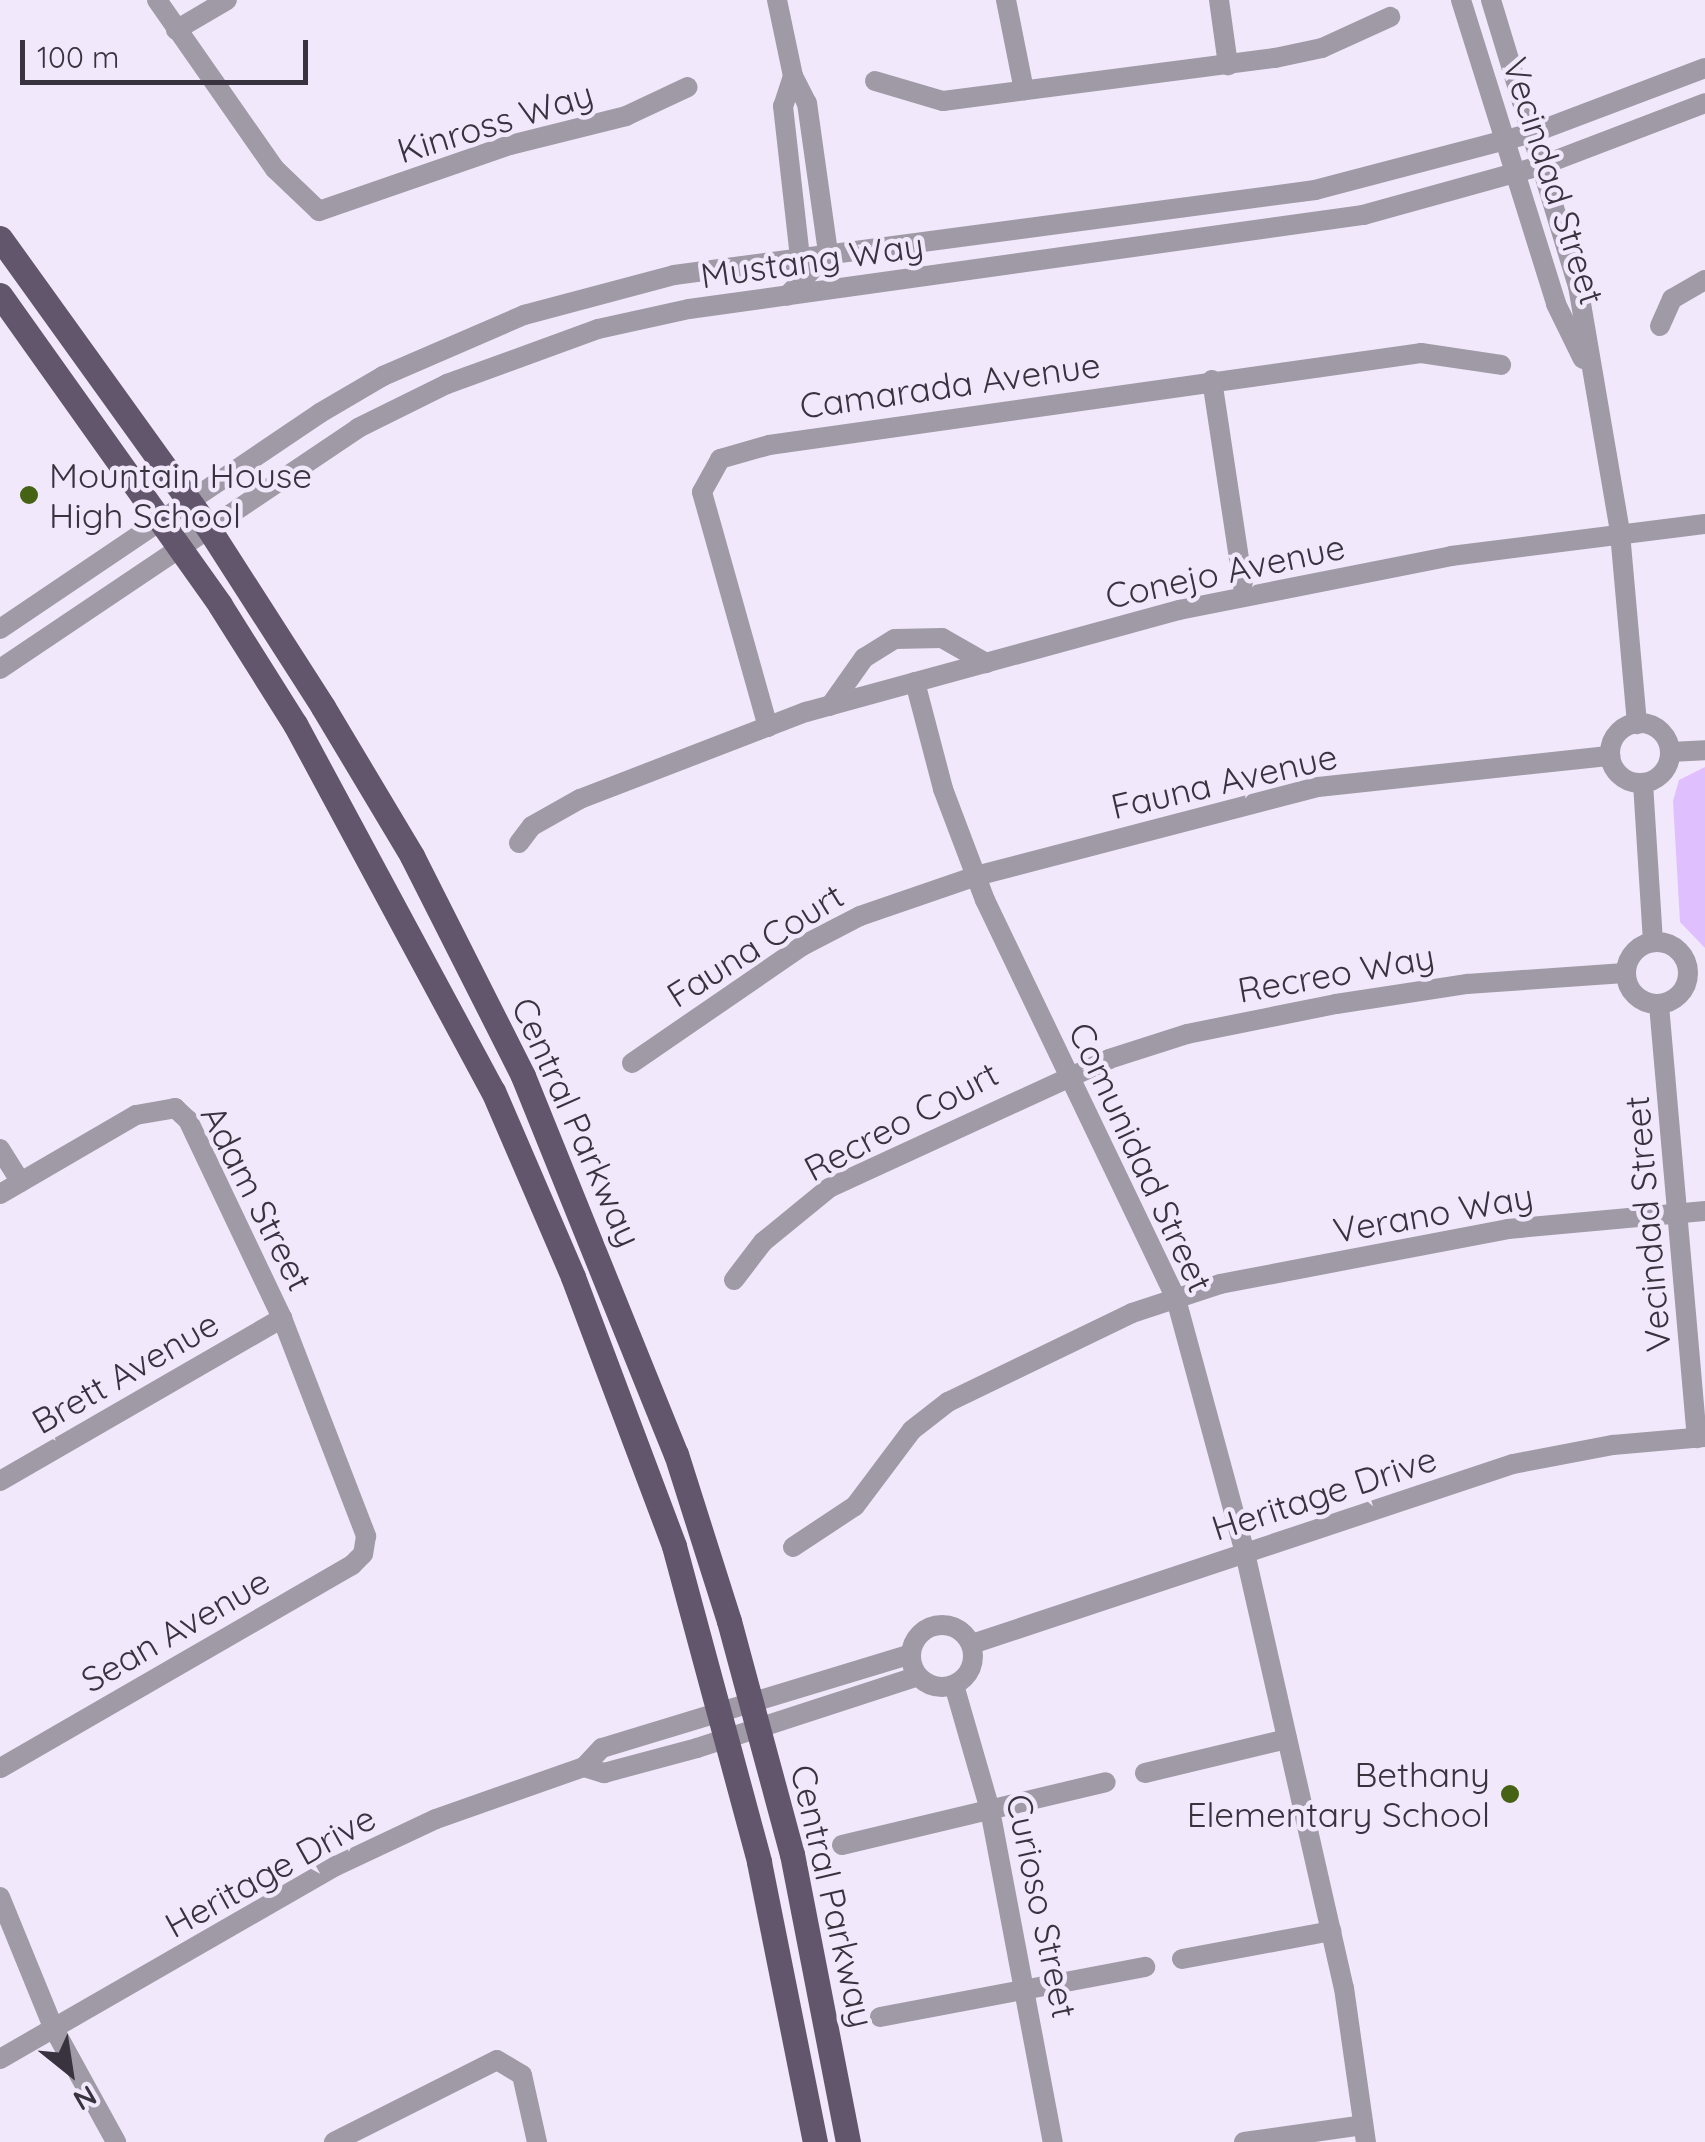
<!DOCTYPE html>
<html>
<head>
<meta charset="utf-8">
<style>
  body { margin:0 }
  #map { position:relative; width:1705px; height:2142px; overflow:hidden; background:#f2e8fc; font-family:Quicksand,sans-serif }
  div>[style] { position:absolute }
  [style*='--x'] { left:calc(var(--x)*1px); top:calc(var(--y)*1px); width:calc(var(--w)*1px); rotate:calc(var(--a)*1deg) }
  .green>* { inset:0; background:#dfbffd }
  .minor>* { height:20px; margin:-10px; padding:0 10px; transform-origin:10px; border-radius:10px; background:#a09aa7 }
  .minor>.ring { margin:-10px; padding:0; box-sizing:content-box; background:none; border:20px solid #a09aa7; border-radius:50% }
  .major>* { height:25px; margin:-12.5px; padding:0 12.5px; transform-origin:12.5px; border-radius:12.5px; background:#62566d }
  .dots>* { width:28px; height:28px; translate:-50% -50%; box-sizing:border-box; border:5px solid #f2e8fc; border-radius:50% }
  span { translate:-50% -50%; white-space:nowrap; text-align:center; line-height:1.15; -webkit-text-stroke:9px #f2e8fc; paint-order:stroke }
  .street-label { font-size:35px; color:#39333f }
  .poi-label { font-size:35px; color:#39333f }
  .left { translate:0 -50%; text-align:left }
  .right { translate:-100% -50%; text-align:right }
  .north { position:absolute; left:20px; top:2022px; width:100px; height:100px; -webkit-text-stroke:8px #f2e8fc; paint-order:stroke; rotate:150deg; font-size:28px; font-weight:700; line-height:40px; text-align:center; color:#39333f }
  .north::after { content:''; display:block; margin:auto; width:35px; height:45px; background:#39333f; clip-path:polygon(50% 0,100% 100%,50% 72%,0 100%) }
  .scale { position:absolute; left:20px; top:40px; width:288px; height:45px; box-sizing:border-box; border:5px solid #39333f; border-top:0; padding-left:12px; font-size:30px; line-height:35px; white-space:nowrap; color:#39333f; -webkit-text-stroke:8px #f2e8fc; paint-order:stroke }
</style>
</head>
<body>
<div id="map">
  <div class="green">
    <div style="clip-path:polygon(1705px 767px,1705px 948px,1680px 922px,1673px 801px,1679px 780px)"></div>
  </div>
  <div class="minor">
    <div style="--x:157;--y:0;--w:206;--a:55.1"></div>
    <div style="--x:275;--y:169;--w:61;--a:43.7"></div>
    <div style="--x:319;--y:211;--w:202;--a:-19.1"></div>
    <div style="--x:510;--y:145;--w:120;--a:-14"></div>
    <div style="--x:626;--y:116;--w:68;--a:-25.1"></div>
    <div style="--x:777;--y:0;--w:78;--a:78.1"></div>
    <div style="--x:793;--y:76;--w:30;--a:63"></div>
    <div style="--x:807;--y:103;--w:151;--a:82"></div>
    <div style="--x:828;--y:253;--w:59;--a:133.6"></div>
    <div style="--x:1006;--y:0;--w:92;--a:78.7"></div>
    <div style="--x:1219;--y:0;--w:66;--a:82.1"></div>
    <div style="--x:1461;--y:0;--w:318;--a:72.6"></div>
    <div style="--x:1556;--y:304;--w:61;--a:63.9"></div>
    <div style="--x:1491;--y:0;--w:299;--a:73.1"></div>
    <div style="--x:1578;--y:286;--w:251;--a:80.3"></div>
    <div style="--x:1620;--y:533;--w:192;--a:84.9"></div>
    <div style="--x:176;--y:30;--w:59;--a:-30.5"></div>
    <div style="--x:793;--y:76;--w:32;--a:108"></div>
    <div style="--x:783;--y:106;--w:152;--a:83.6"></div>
    <div style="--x:875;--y:81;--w:71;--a:16.4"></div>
    <div style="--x:943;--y:101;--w:335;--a:-7.4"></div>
    <div style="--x:1275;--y:58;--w:48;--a:-12"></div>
    <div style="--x:1322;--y:48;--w:75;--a:-24.5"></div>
    <div style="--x:1660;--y:326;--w:30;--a:-66"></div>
    <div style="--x:1672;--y:299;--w:38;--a:-30"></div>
    <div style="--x:1212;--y:380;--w:219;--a:81.4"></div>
    <div style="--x:0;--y:629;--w:386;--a:-34"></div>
    <div style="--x:320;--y:413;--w:73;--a:-30.4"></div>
    <div style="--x:383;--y:376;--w:154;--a:-23.4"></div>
    <div style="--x:524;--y:315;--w:155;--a:-14.9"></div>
    <div style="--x:674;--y:275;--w:647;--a:-7.55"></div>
    <div style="--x:1315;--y:190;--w:225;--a:-14.7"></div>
    <div style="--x:1533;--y:133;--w:184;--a:-20.7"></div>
    <div style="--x:0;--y:669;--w:432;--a:-33.9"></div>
    <div style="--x:358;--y:428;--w:99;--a:-26.3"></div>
    <div style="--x:447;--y:384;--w:161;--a:-20"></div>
    <div style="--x:598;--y:329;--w:93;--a:-12.4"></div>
    <div style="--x:689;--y:309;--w:681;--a:-7.94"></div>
    <div style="--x:1363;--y:215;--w:187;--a:-15.5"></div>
    <div style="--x:1543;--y:165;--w:173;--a:-20.9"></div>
    <div style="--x:915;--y:682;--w:111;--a:75.3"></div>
    <div style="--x:943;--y:789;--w:119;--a:69.3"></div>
    <div style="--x:985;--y:900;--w:442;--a:64.4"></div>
    <div style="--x:1176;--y:1299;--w:263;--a:74.8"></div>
    <div style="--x:1245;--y:1553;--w:446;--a:77.2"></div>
    <div style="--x:1344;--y:1988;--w:156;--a:81.9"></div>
    <div style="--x:830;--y:706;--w:59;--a:-54.7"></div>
    <div style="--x:864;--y:658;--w:36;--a:-32"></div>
    <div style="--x:895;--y:639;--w:47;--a:-1.2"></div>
    <div style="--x:942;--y:638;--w:51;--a:29.6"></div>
    <div class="ring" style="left:1610px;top:723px;width:40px;height:40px"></div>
    <div style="--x:768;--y:727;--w:244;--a:-105.7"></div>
    <div style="--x:702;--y:492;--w:38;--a:-61"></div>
    <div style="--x:720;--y:459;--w:51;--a:-15.9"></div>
    <div style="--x:769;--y:445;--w:658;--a:-8.03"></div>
    <div style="--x:1421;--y:353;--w:81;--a:8.5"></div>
    <div style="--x:1670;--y:752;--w:35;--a:-3"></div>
    <div style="--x:1643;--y:783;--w:159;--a:86.4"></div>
    <div style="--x:519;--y:843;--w:21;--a:-53"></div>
    <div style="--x:532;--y:826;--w:55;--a:-29.4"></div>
    <div style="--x:580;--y:799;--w:242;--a:-21.1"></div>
    <div style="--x:806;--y:712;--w:387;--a:-15.3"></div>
    <div style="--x:1179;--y:610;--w:277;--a:-11.2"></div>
    <div style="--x:1451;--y:556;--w:256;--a:-7.2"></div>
    <div class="ring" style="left:1626px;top:942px;width:42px;height:42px"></div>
    <div style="--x:1659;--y:1005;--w:435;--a:85"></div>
    <div style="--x:632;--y:1063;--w:206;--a:-34.5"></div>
    <div style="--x:802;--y:946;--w:65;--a:-27.3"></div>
    <div style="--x:860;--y:916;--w:123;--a:-19"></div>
    <div style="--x:976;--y:876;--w:353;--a:-14.6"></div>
    <div style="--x:1318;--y:787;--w:294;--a:-6.1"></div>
    <div style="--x:0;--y:1149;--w:39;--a:58"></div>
    <div style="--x:0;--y:1194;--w:157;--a:-30.2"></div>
    <div style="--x:136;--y:1115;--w:40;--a:-10"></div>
    <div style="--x:175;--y:1108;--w:18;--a:43"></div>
    <div style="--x:188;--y:1120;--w:219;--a:64.6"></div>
    <div style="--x:282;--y:1318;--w:234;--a:68.9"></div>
    <div style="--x:366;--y:1536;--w:18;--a:99"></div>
    <div style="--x:363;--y:1554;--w:16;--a:135"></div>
    <div style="--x:352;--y:1565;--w:406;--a:150"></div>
    <div style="--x:734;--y:1280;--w:48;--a:-52.7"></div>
    <div style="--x:763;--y:1242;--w:85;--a:-39.3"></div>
    <div style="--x:829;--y:1188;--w:308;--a:-24.7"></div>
    <div style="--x:1109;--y:1059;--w:82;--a:-17.8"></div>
    <div style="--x:1187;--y:1034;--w:152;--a:-11.4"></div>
    <div style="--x:1336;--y:1004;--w:133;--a:-8.7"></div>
    <div style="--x:1467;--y:984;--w:158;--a:-4"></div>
    <div style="--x:0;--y:1481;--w:326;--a:-30"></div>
    <div style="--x:793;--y:1547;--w:74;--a:-33.5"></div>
    <div style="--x:855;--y:1506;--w:95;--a:-53.1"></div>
    <div style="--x:912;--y:1430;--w:46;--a:-37.9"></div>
    <div style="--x:948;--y:1402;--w:204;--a:-25.8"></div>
    <div style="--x:1132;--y:1313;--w:93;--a:-18.2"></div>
    <div style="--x:1220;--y:1284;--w:293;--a:-10.8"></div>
    <div style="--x:1508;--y:1229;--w:198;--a:-5.2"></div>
    <div class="ring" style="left:911px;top:1625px;width:42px;height:42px"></div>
    <div style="--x:972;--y:1644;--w:570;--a:-18.4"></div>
    <div style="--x:1513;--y:1464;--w:102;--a:-10.8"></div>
    <div style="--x:1613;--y:1445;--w:92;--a:-5"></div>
    <div style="--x:954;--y:1685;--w:130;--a:73.9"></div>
    <div style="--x:990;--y:1810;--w:338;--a:79.3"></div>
    <div style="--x:584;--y:1767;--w:21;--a:17"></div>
    <div style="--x:604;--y:1773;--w:96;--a:-15"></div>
    <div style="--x:697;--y:1748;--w:232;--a:-18"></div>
    <div style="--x:1145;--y:1773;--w:146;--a:-13.5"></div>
    <div style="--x:842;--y:1845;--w:271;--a:-13.4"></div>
    <div style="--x:0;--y:1897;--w:143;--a:67.8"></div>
    <div style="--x:54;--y:2029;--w:129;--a:61.2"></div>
    <div style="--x:1182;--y:1959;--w:152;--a:-10.6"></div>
    <div style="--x:880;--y:2017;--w:270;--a:-10.7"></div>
    <div style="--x:0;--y:2059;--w:387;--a:-29.9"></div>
    <div style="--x:336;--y:1866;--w:110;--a:-25.2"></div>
    <div style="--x:436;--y:1819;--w:157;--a:-19.4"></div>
    <div style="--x:584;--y:1767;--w:26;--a:-47"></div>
    <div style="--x:602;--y:1748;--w:323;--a:-16.9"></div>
    <div style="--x:334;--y:2142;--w:182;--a:-26.7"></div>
    <div style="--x:497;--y:2060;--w:29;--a:31"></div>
    <div style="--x:522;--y:2075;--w:69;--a:77.4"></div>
    <div style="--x:1244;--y:2142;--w:120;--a:-8.1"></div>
  </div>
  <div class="major">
    <div style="--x:0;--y:238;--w:355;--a:54.3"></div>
    <div style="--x:207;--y:526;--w:215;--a:57.3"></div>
    <div style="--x:323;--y:707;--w:174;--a:59.1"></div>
    <div style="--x:412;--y:856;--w:246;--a:63.2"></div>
    <div style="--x:523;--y:1076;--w:408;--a:68"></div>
    <div style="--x:676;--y:1454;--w:175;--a:72.4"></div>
    <div style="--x:729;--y:1621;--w:241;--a:74.9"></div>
    <div style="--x:792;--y:1854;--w:293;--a:79"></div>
    <div style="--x:0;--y:295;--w:380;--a:54.6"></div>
    <div style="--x:220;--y:605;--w:141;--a:57.8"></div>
    <div style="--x:295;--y:724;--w:417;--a:61.7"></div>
    <div style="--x:493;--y:1091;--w:202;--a:66.7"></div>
    <div style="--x:573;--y:1277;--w:287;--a:69.4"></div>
    <div style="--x:674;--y:1546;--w:327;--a:74.9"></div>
    <div style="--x:759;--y:1862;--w:286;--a:78.7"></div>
  </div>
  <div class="dots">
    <div style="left:29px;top:495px;background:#466214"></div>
    <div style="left:1510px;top:1794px;background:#466214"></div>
  </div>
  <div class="street-label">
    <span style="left:495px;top:122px;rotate:-17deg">Kinross Way</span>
    <span style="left:1554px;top:181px;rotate:72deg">Vecindad Street</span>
    <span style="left:812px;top:260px;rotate:-8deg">Mustang Way</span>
    <span style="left:950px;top:385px;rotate:-8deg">Camarada Avenue</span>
    <span style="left:1225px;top:571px;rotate:-12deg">Conejo Avenue</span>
    <span style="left:1224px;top:781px;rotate:-13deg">Fauna Avenue</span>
    <span style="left:755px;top:945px;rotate:-32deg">Fauna Court</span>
    <span style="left:1336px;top:973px;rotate:-10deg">Recreo Way</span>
    <span style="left:901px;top:1121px;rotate:-28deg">Recreo Court</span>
    <span style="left:577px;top:1122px;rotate:66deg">Central Parkway</span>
    <span style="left:1141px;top:1157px;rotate:65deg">Comunidad Street</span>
    <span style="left:257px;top:1198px;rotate:63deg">Adam Street</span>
    <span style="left:1433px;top:1213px;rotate:-10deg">Verano Way</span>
    <span style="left:1647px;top:1224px;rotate:-95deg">Vecindad Street</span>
    <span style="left:125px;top:1372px;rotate:-30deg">Brett Avenue</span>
    <span style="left:1324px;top:1493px;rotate:-18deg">Heritage Drive</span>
    <span style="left:175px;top:1630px;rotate:-30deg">Sean Avenue</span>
    <span style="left:270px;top:1871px;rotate:-29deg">Heritage Drive</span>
    <span style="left:833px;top:1896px;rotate:77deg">Central Parkway</span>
    <span style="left:1042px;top:1906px;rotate:78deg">Curioso Street</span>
  </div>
  <div class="poi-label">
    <span class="left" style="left:49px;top:495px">Mountain House<br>High School</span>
    <span class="right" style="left:1490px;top:1794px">Bethany<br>Elementary School</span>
  </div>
  <div class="north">N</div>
  <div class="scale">100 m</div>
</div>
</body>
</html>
